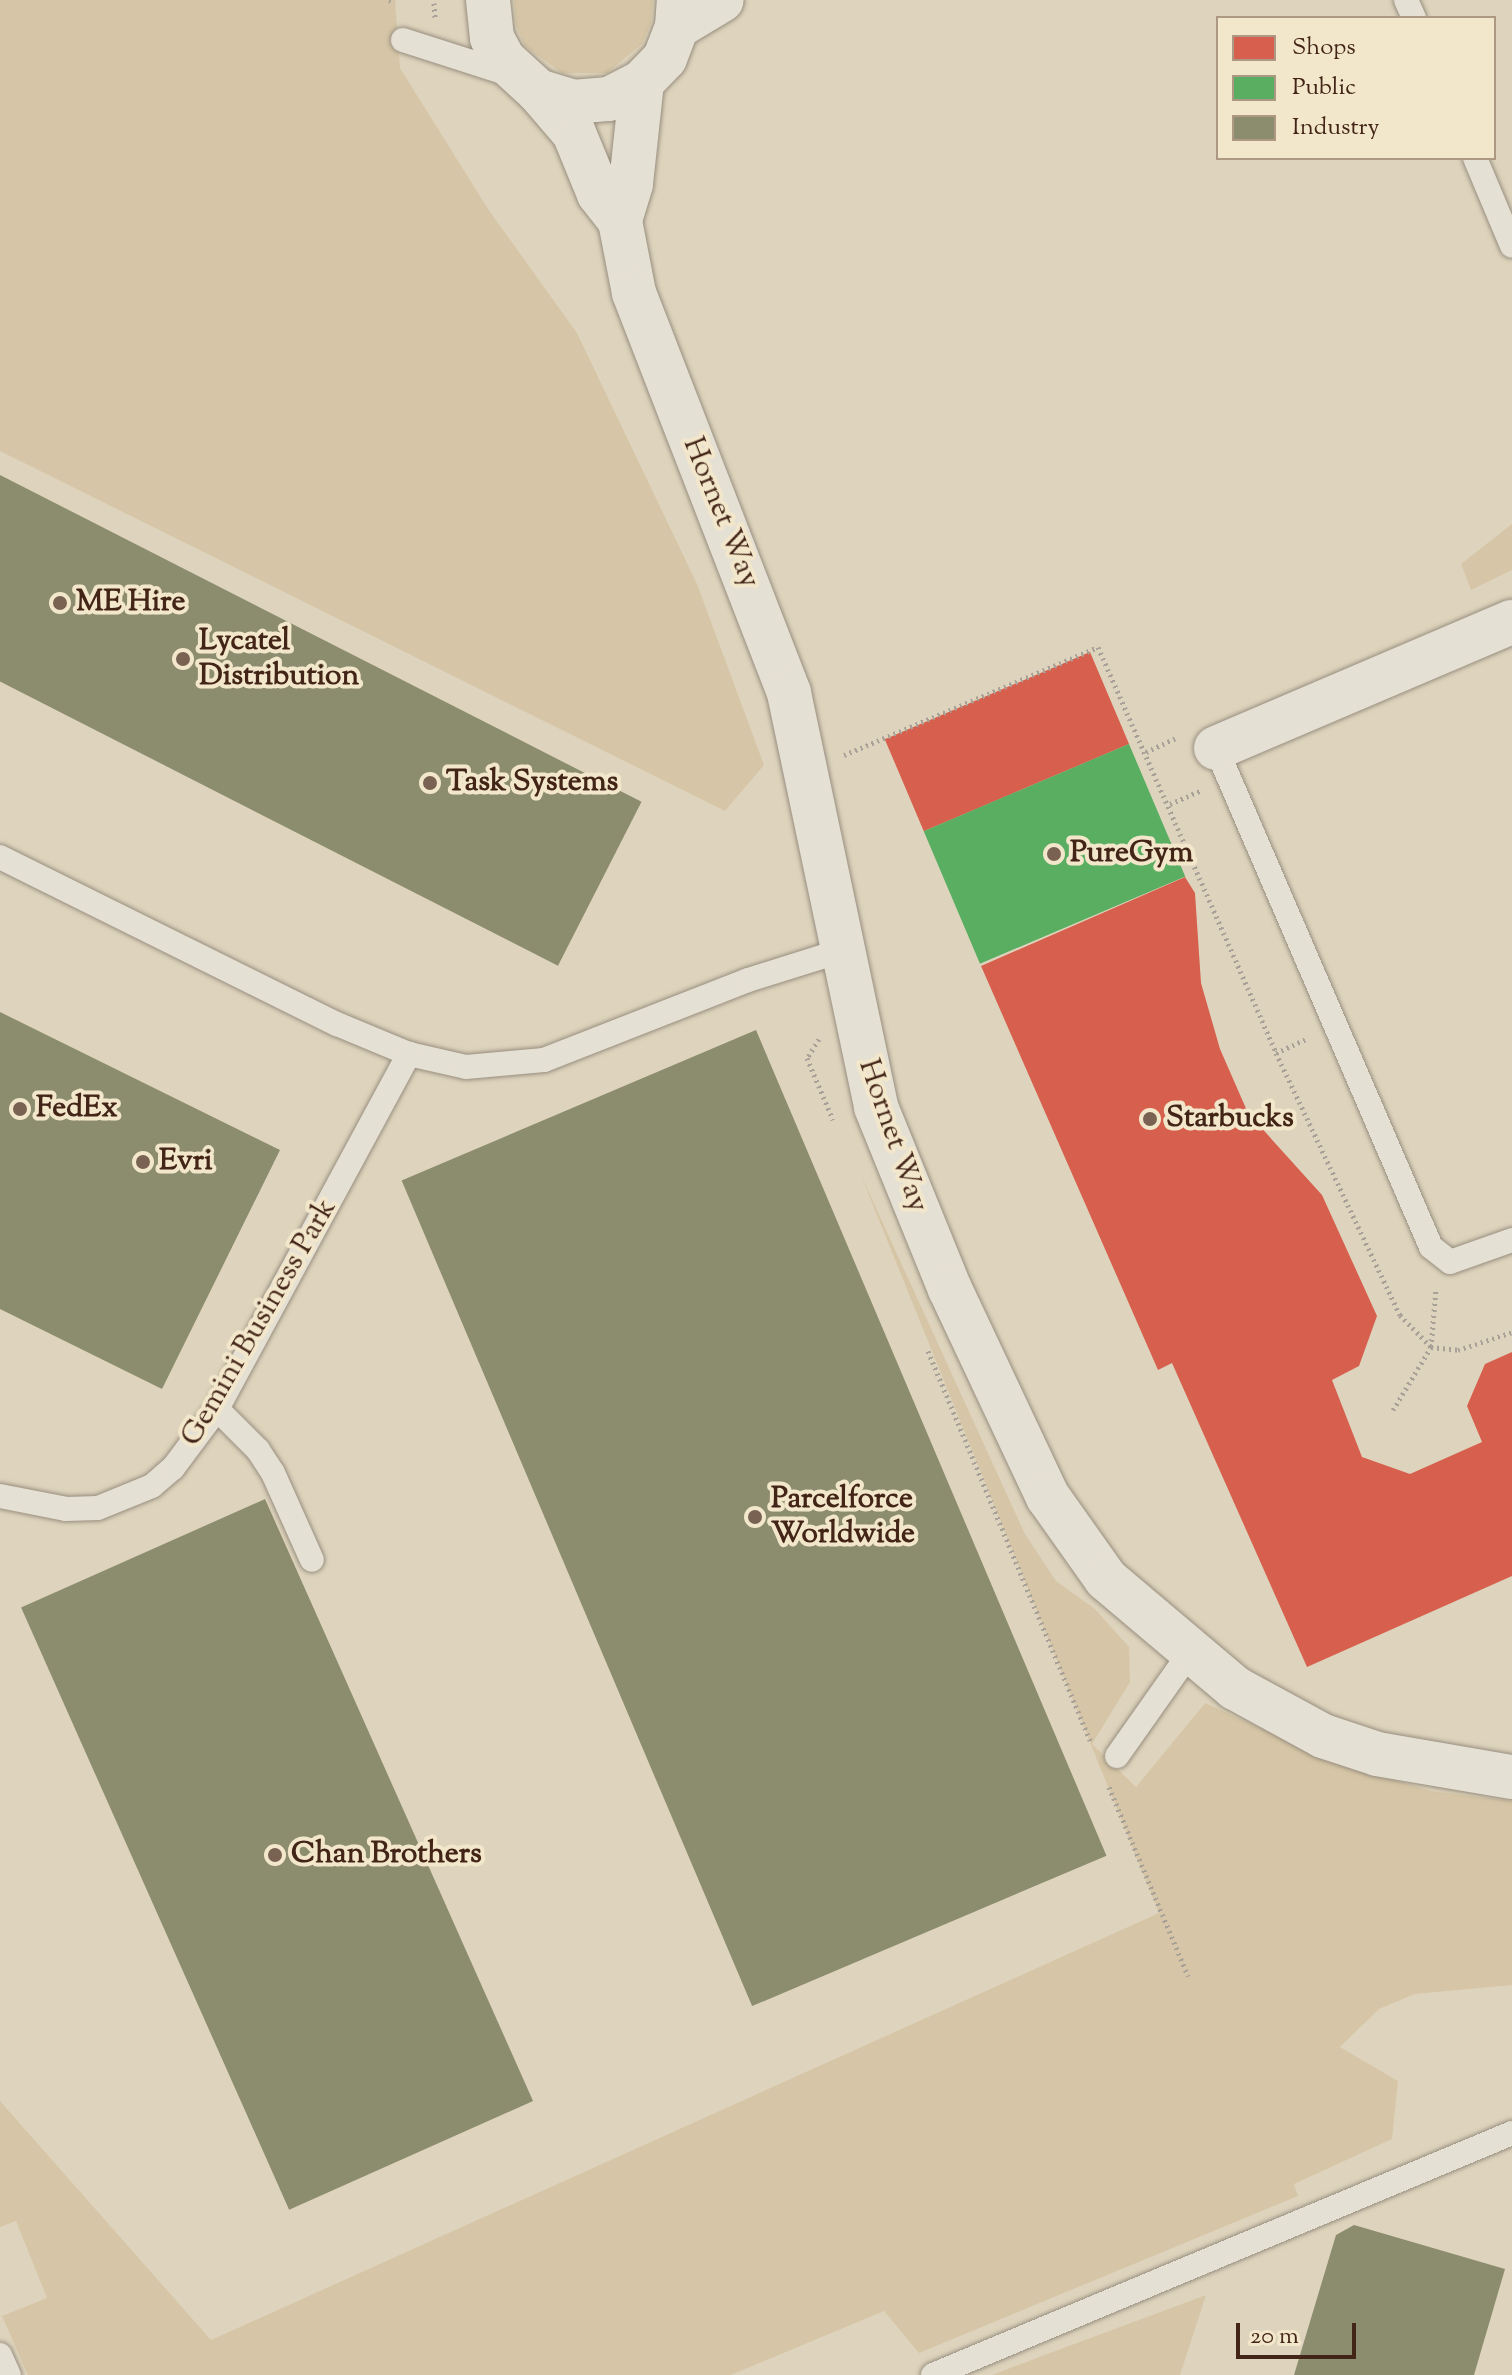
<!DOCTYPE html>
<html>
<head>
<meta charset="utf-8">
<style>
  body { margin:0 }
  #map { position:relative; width:1512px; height:2375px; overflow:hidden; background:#ded4bd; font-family:"Sorts Mill Goudy",serif }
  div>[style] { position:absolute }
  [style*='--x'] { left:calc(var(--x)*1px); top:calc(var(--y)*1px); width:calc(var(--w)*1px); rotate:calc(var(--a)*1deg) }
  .green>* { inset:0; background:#d6c6a7 }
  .shops>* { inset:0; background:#d6604d; transform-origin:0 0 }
  .public>* { inset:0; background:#5aae61; transform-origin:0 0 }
  .industry>* { inset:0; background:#8c8c6e; transform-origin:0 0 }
  .path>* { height:5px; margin-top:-2.5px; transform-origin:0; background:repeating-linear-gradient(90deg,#a8a198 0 2px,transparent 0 6px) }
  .roads { filter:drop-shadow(0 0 2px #988e7f) drop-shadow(0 0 2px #988e7f) }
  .service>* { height:24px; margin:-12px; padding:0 12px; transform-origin:12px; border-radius:12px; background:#e5e0d4 }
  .minor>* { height:44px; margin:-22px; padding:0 22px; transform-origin:22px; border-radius:22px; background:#e5e0d4 }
  .tertiary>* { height:44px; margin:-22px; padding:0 22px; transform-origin:22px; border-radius:22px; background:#e5e0d4 }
  .dots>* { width:22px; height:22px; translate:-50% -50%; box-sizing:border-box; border:4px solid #f3e7cb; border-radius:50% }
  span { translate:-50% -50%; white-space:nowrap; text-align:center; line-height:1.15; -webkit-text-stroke:8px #f3e7cb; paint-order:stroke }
  .street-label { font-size:30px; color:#432518 }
  .poi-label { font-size:30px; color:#432518; font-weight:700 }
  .left { translate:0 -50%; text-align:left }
  .legend { position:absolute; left:1216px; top:16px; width:280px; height:144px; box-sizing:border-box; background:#f3e7cb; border:2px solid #ad9983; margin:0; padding:10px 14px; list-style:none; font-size:24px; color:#432518 }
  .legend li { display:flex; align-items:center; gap:16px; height:40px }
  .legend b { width:40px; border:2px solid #ad9983 }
  .scale { position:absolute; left:1236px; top:2323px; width:120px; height:36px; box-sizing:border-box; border:4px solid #432518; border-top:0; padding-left:10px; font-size:24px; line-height:28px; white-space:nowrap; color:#432518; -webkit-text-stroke:6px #f3e7cb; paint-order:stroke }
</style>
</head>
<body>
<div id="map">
  <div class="green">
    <div style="clip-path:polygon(0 0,395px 0,400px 68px,488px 209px,577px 333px,697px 584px,764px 765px,725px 811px,0 451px)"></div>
    <div style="clip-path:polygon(514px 0,653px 0,651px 23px,642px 44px,607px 73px,562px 73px,525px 46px,516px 25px)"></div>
    <div style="clip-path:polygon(1512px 524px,1512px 570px,1471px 590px,1461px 564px)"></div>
    <div style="clip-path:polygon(860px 1173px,1025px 1534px,1056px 1581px,1095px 1609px,1129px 1647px,1130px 1682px,1092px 1744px,1136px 1787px,1205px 1703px,1337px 1763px,1431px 1791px,1512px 1801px,1512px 1985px,1415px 1994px,1379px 2009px,1340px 2047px,1398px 2081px,1392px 2139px,1294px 2184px,1298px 2196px,919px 2353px,884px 2311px,731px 2375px,28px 2375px,2px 2316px,47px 2298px,16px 2221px,0 2227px,0 2101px,211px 2340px,1159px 1913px)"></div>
    <div style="clip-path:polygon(1206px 2295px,1180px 2375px,992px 2375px,1042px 2356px)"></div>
  </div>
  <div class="shops">
    <div style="left:1090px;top:652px;width:100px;height:223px;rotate:67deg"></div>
    <div style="clip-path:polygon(1185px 877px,1195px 893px,1201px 983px,1220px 1049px,1248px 1113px,1322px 1195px,1377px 1316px,1359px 1366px,1332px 1380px,1362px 1457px,1410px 1474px,1482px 1442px,1467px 1406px,1485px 1364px,1512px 1352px,1512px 1576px,1307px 1667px,1172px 1363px,1158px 1370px,981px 966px)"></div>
  </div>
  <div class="public">
    <div style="left:1129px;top:744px;width:144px;height:223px;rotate:67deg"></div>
  </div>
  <div class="industry">
    <div style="left:0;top:475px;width:720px;height:184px;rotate:27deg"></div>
    <div style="clip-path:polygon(0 1012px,280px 1150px,162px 1389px,0 1309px)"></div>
    <div style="left:756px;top:1030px;width:897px;height:385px;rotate:67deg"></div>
    <div style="left:265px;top:1499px;width:659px;height:267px;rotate:66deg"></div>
    <div style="clip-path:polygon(1354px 2225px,1505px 2269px,1474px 2375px,1294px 2375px,1336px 2235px)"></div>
  </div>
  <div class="path">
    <div style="--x:389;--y:0;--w:6;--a:18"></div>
    <div style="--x:434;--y:3;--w:16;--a:86"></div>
    <div style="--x:1146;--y:752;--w:33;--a:-25"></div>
    <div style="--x:844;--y:755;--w:276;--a:-23"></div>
    <div style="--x:1098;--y:647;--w:443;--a:66.3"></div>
    <div style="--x:1276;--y:1053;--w:290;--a:64.7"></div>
    <div style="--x:1400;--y:1315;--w:45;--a:45.9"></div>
    <div style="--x:1431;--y:1347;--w:27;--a:6"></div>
    <div style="--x:1458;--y:1350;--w:57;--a:-18.4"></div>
    <div style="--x:1170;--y:804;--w:34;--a:-24"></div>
    <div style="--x:819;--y:1039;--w:22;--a:122"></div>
    <div style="--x:807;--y:1058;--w:67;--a:67.2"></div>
    <div style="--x:1276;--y:1053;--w:35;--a:-25"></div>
    <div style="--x:928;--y:1351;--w:422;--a:67.4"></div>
    <div style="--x:1393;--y:1410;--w:74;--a:-58.9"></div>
    <div style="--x:1431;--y:1347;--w:58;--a:-85.1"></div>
    <div style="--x:1109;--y:1787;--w:205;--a:67.3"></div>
  </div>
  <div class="roads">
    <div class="service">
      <div style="--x:1406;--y:0;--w:20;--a:66"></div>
      <div style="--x:403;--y:40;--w:114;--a:17.8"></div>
      <div style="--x:1475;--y:158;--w:95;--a:67.2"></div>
      <div style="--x:1216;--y:748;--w:543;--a:66.69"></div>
      <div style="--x:1431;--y:1247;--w:24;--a:38"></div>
      <div style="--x:1450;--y:1262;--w:66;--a:-19.5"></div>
      <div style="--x:0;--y:857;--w:376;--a:26.4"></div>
      <div style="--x:337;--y:1024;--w:78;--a:22.6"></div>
      <div style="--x:409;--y:1054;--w:58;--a:12.8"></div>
      <div style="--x:466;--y:1067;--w:78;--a:-5.1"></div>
      <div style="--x:544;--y:1060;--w:219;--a:-21.4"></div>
      <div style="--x:748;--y:980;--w:101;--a:-17.4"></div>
      <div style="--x:217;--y:1409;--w:58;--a:45"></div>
      <div style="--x:258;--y:1450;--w:27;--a:57"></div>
      <div style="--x:273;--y:1473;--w:95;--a:65.9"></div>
      <div style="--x:0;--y:1496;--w:67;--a:11.1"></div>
      <div style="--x:66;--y:1509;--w:32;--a:-2"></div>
      <div style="--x:98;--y:1508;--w:58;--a:-22.2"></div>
      <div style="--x:152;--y:1486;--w:28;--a:-41"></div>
      <div style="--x:173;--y:1468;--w:74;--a:-53.3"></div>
      <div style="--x:217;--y:1409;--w:404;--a:-61.6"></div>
      <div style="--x:1117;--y:1756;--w:125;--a:-54.8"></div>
      <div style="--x:0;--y:2355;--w:22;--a:66"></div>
      <div style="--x:933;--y:2375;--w:628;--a:-22.68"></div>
    </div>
    <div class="minor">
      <div style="--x:642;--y:82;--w:103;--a:96.2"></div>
      <div style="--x:631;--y:184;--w:39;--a:107"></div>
      <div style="--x:620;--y:221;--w:73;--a:79"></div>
      <div style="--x:634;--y:293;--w:429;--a:68.8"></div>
      <div style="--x:789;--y:693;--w:423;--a:78.1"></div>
      <div style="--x:876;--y:1107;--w:196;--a:67.9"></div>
      <div style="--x:950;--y:1289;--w:230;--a:64.8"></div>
      <div style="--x:1048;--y:1497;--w:100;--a:54.7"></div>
      <div style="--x:1106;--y:1579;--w:169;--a:40.2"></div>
      <div style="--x:1235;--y:1688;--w:100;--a:28.6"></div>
      <div style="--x:1323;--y:1736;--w:57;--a:18.4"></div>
      <div style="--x:1377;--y:1754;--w:137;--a:9.7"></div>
      <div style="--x:538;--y:91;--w:55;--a:49.4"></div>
      <div style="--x:574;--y:133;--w:66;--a:67.7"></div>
      <div style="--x:599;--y:194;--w:34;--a:52"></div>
      <div style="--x:1216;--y:748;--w:322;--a:-23.1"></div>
    </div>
    <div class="tertiary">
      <div style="--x:488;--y:0;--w:38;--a:84"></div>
      <div style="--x:492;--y:38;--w:24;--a:62"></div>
      <div style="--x:503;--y:59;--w:47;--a:42.4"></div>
      <div style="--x:538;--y:91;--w:37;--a:17"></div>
      <div style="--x:573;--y:102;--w:36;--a:-5"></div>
      <div style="--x:609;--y:99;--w:37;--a:-27"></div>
      <div style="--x:642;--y:82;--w:33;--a:-46"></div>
      <div style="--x:665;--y:58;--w:33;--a:-69"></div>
      <div style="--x:677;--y:27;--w:27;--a:-86"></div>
      <div style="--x:677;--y:27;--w:52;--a:-31"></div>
    </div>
  </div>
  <div class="dots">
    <div style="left:60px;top:603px;background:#796252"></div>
    <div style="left:183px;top:659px;background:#796252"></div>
    <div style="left:430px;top:783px;background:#796252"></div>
    <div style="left:1054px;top:854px;background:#796252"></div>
    <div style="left:20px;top:1109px;background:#796252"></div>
    <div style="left:1150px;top:1119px;background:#796252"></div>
    <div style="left:143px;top:1162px;background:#796252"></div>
    <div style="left:755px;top:1517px;background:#796252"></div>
    <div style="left:275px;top:1855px;background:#796252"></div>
  </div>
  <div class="street-label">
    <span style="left:720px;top:513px;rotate:68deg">Hornet Way</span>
    <span style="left:892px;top:1136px;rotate:71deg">Hornet Way</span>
    <span style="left:260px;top:1323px;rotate:-60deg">Gemini Business Park</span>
  </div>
  <div class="poi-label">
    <span class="left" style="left:76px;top:603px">ME Hire</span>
    <span class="left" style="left:199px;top:659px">Lycatel<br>Distribution</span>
    <span class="left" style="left:446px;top:783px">Task Systems</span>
    <span class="left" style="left:1070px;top:854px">PureGym</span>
    <span class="left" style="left:36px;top:1109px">FedEx</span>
    <span class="left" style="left:1166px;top:1119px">Starbucks</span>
    <span class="left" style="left:159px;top:1162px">Evri</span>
    <span class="left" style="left:771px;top:1517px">Parcelforce<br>Worldwide</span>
    <span class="left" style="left:291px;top:1855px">Chan Brothers</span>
  </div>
  <ul class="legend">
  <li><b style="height:22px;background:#d6604d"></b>Shops</li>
  <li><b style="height:22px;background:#5aae61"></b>Public</li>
  <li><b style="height:22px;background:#8c8c6e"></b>Industry</li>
  </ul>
  <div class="scale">20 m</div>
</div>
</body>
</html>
